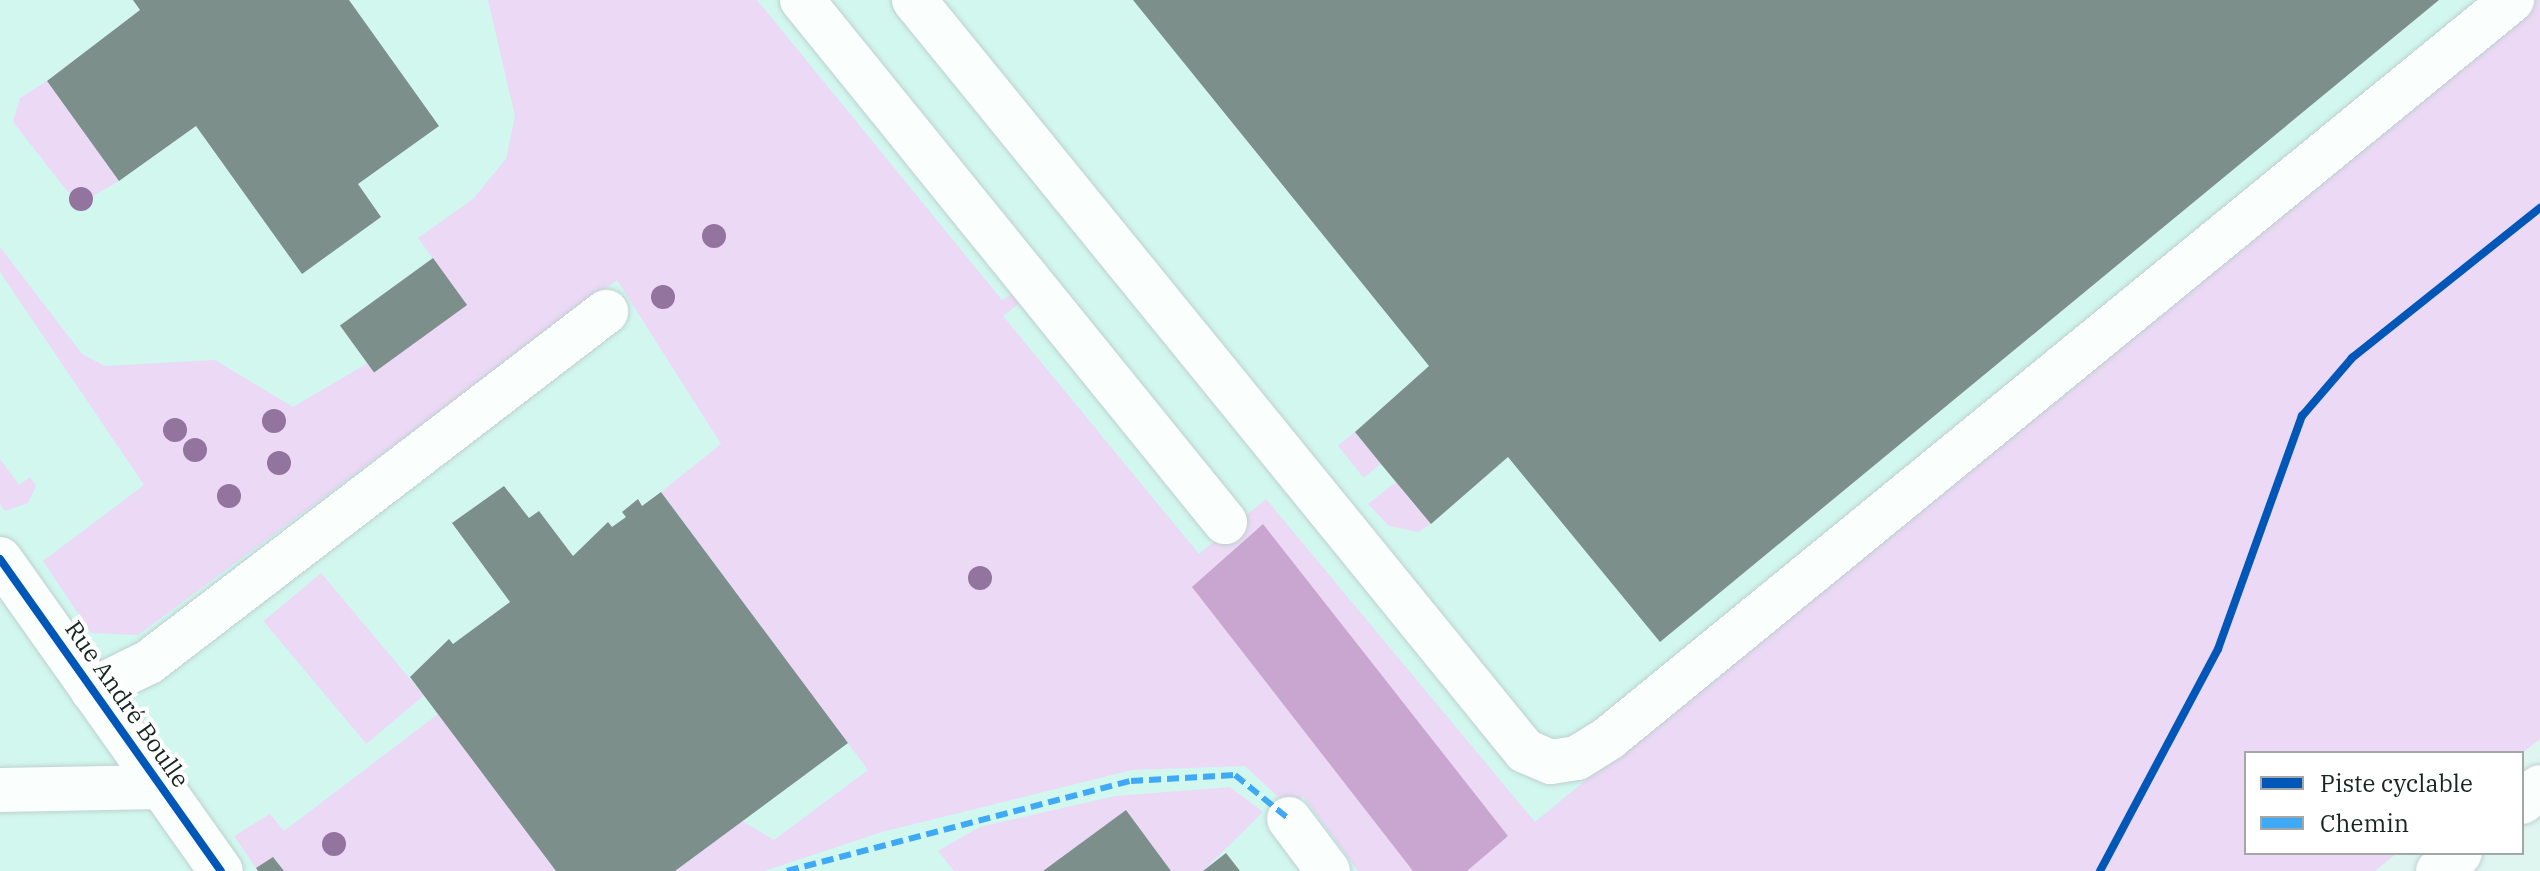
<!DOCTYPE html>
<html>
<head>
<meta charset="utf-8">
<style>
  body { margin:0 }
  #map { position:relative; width:2540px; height:871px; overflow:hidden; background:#def5f0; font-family:"IBM Plex Serif",serif }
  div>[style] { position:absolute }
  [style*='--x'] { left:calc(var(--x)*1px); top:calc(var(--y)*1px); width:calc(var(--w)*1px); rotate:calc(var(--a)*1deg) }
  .built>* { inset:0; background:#d1f7ef }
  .green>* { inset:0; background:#ecd9f6; transform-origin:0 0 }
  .water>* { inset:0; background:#c8a6d0 }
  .building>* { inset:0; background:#7d8f8b; transform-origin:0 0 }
  .roads { filter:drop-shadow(0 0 2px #bfd0ce) drop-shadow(0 0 2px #bfd0ce) }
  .minor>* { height:44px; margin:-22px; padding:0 22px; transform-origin:22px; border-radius:22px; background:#fafefd }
  .quiet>* { height:6px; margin-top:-3px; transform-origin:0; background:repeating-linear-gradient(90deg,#3fa9f5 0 12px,transparent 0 18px) }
  .cycleway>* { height:8px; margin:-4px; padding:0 4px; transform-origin:4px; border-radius:4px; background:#0057b8 }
  .trees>* { width:24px; height:24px; margin:-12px; border-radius:50%; background:#92749e }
  span { translate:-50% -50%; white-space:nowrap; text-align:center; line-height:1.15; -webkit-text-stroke:8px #fff; paint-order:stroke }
  .street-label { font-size:24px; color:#162522 }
  .legend { position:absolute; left:2244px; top:751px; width:280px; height:104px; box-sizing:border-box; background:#fff; border:2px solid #a2a8a7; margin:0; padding:10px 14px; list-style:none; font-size:24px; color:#162522 }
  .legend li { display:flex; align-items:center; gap:16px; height:40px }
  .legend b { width:40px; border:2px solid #a2a8a7 }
</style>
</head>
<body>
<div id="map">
  <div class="built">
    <div style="clip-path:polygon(0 0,2540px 0,2540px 115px,1608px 871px,0 871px)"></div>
  </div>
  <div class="green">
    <div style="clip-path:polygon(488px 0,757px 0,1002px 300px,1017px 292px,1021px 302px,1003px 316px,1199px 554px,1266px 499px,1535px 822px,2531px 0,2540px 0,2540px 739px,2522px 753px,2246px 753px,2246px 853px,2397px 853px,2375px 871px,1358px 871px,1303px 796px,1289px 807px,1245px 766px,1132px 770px,882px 832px,764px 871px,675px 871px,742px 821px,774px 840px,868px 770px,661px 492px,721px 444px,617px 280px,138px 635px,91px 633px,43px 561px,144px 485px,0 272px,0 247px,82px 354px,105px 366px,215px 360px,293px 407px,467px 305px,418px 238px,473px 199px,506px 159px,515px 116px)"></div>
    <div style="clip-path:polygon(47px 81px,119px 181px,93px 196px,68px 192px,13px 122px,20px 98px)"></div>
    <div style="left:1355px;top:432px;width:41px;height:22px;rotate:51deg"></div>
    <div style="clip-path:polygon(0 459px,19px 485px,30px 477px,36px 486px,28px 503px,5px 511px,0 504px)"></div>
    <div style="clip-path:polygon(1396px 482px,1431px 524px,1418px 532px,1389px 526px,1368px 504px)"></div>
    <div style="left:321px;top:573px;width:160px;height:75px;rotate:50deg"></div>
    <div style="clip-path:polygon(438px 714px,556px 871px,284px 871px,273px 858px,256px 868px,234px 836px,270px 814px,284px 831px)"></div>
    <div style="clip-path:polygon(1230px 787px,1263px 812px,1203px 871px,1171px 871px,1126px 810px,1043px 871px,954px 871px,938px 851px,980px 827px,1115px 796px)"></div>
  </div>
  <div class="water">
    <div style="clip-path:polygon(1263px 524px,1508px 836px,1467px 871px,1413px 871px,1192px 587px)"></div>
  </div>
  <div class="building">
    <div style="clip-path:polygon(133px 0,349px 0,439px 126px,358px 184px,381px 217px,302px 274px,196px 126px,119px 181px,47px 81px,140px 10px)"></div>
    <div style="clip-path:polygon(1133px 0,2439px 0,1660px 642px,1508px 457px,1431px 524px,1381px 464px,1355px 432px,1429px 366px)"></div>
    <div style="left:433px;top:258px;width:58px;height:115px;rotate:54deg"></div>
    <div style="clip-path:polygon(504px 486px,529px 518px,539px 511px,573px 556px,608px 522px,612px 527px,626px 517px,622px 512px,638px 499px,642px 506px,661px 492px,848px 743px,675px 871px,556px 871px,410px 677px,449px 639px,453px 644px,510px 602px,452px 523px)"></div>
    <div style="clip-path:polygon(1126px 810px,1171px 871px,1043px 871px)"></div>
    <div style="clip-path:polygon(1226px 853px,1240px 871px,1203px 871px)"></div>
    <div style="clip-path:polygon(273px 857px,284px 871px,258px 871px,256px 868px)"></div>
  </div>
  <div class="roads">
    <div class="minor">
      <div style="--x:802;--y:0;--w:672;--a:50.98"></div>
      <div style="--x:914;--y:0;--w:968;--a:50.87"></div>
      <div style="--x:1525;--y:751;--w:28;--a:23"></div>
      <div style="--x:1551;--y:762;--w:26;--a:-9"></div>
      <div style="--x:1577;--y:758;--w:39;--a:-32"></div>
      <div style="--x:1610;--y:737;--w:1165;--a:-39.25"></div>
      <div style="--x:0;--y:559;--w:382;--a:54.7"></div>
      <div style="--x:92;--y:690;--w:64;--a:-26.2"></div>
      <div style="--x:149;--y:662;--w:576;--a:-37.45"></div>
      <div style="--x:0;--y:790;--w:161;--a:-1.1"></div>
      <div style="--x:2522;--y:802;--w:23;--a:-40"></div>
      <div style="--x:1289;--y:819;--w:65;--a:53.1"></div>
      <div style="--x:2438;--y:871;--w:28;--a:-39"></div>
    </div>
  </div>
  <div class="quiet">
    <div style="--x:787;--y:871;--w:356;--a:-14.7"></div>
    <div style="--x:1131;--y:781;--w:104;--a:-3.3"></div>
    <div style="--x:1235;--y:775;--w:70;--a:39.2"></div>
  </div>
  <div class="cycleway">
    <div style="--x:0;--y:559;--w:382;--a:54.7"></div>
    <div style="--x:2100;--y:871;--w:251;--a:-62"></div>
    <div style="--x:2218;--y:649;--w:248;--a:-70.2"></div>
    <div style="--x:2302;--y:416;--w:77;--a:-49.2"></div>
    <div style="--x:2352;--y:358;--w:241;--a:-38.6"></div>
  </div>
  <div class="trees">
    <div style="left:81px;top:199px"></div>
    <div style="left:714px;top:236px"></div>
    <div style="left:663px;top:297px"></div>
    <div style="left:274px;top:421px"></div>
    <div style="left:175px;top:430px"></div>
    <div style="left:195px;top:450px"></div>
    <div style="left:279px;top:463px"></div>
    <div style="left:229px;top:496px"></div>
    <div style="left:980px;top:578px"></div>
    <div style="left:334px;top:844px"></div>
  </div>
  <div class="street-label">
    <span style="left:127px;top:704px;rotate:55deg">Rue André Boulle</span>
  </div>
  <ul class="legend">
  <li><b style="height:10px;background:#0057b8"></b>Piste cyclable</li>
  <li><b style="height:10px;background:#3fa9f5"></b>Chemin</li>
  </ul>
</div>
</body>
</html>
